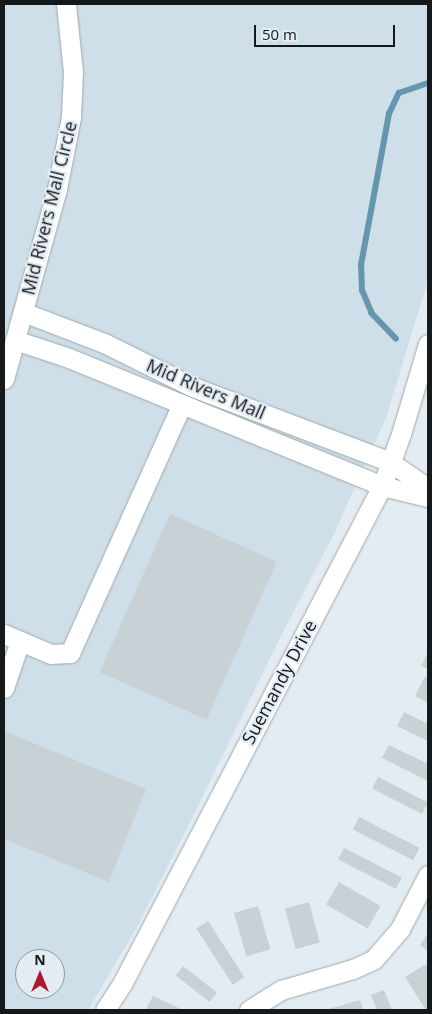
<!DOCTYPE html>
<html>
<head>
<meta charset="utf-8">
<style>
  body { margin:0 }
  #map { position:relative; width:432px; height:1014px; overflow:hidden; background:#e3ecf2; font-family:"Open Sans",sans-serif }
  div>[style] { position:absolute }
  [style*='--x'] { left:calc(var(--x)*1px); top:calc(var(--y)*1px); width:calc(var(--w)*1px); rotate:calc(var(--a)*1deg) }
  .built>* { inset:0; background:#cedfe9 }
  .stream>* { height:5.5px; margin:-2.75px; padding:0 2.75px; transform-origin:2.75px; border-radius:2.75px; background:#6695ae }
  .building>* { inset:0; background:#c8d1d6; transform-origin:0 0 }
  .roads { filter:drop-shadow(0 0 1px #a0a9ae) drop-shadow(0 0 1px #a0a9ae) }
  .minor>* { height:19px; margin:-9.5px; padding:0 9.5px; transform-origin:9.5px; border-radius:9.5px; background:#fff }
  span { translate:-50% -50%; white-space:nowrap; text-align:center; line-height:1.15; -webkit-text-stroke:4.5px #e3ecf2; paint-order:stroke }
  .street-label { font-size:18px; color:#15191b }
  .frame { position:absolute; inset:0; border:5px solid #15191b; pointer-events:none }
  .north { position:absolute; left:15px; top:949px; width:50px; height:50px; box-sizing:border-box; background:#e3ecf2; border:1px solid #91989c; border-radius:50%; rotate:0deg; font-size:14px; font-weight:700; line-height:20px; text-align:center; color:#15191b }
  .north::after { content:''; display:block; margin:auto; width:18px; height:22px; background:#ad1a29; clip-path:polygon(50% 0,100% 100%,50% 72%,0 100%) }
  .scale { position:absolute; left:254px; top:25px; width:141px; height:22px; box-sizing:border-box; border:2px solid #15191b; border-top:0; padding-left:6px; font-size:15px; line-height:18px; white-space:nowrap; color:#15191b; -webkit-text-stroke:4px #e3ecf2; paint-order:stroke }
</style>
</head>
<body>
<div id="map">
  <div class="built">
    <div style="clip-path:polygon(evenodd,4px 4px,428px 4px,428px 280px,386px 418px,334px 534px,282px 634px,195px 812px,137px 927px,88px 1010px,4px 1010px,4px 4px,25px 959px,55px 959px,55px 989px,25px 989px,25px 959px)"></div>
  </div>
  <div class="stream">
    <div style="--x:396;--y:339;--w:35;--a:-134"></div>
    <div style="--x:372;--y:314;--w:25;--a:-113"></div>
    <div style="--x:362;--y:291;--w:26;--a:-92"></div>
    <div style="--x:361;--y:265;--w:154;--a:-79.5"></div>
    <div style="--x:389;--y:114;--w:23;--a:-65"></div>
    <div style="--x:399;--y:93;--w:31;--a:-19"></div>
  </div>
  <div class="building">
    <div style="left:170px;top:514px;width:117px;height:173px;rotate:24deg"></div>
    <div style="clip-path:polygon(428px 652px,428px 669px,421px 666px)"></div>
    <div style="clip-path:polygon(425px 676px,428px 678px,428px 703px,415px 696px)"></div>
    <div style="clip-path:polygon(404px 712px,428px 724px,428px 741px,397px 726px)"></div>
    <div style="clip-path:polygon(4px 731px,146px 789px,109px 882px,4px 839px)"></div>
    <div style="clip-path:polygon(389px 745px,428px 764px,428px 781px,382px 758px)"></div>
    <div style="left:378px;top:777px;width:56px;height:13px;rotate:27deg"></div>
    <div style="left:359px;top:817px;width:68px;height:14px;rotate:27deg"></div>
    <div style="left:344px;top:848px;width:65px;height:13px;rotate:27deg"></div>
    <div style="left:339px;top:882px;width:48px;height:26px;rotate:30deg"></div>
    <div style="left:309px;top:902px;width:42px;height:25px;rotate:75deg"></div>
    <div style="left:258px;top:906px;width:45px;height:25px;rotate:74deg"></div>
    <div style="left:208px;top:921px;width:67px;height:14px;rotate:57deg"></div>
    <div style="clip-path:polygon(428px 933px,428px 951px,420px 945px)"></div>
    <div style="clip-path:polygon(426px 964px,428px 968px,428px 1010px,426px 1010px,405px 977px)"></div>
    <div style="left:183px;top:966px;width:43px;height:12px;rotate:38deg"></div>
    <div style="clip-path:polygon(384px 990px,392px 1010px,377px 1010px,371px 995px)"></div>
    <div style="clip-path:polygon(153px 996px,183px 1010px,146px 1009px)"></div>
    <div style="clip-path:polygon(360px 1000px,363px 1010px,325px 1010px)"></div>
  </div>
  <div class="roads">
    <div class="minor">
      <div style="--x:23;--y:312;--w:87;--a:20.9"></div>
      <div style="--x:104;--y:343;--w:99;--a:26.3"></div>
      <div style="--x:193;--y:387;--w:211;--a:20.8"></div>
      <div style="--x:390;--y:462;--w:46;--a:34.4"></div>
      <div style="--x:15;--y:340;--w:57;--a:18.4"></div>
      <div style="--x:69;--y:358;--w:338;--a:22.2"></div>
      <div style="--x:382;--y:486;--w:47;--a:13.4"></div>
      <div style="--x:4;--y:379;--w:197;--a:-74.4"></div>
      <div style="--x:57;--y:189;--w:73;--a:-79"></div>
      <div style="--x:71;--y:117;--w:45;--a:-87.5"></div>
      <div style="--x:73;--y:72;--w:68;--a:-95.9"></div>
      <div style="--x:4;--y:634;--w:51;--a:23.1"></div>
      <div style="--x:51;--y:654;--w:19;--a:-3"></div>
      <div style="--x:70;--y:653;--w:273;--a:-65.8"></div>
      <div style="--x:4;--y:688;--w:50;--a:-71.2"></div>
      <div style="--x:105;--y:1010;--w:33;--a:-57"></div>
      <div style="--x:123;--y:982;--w:560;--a:-62.43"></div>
      <div style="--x:382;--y:486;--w:55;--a:-69.9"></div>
      <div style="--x:401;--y:434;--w:94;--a:-73.3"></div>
      <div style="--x:249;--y:1010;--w:38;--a:-32"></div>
      <div style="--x:281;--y:990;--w:75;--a:-16.3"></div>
      <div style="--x:353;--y:969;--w:23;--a:-25"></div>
      <div style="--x:374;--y:959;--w:40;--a:-49"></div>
      <div style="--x:400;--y:929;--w:61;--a:-62.6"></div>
    </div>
  </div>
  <div class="street-label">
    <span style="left:49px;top:208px;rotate:-76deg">Mid Rivers Mall Circle</span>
    <span style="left:206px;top:389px;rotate:23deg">Mid Rivers Mall</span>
    <span style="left:279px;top:682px;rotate:-62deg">Suemandy Drive</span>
  </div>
  <div class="frame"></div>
  <div class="north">N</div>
  <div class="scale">50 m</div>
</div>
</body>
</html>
